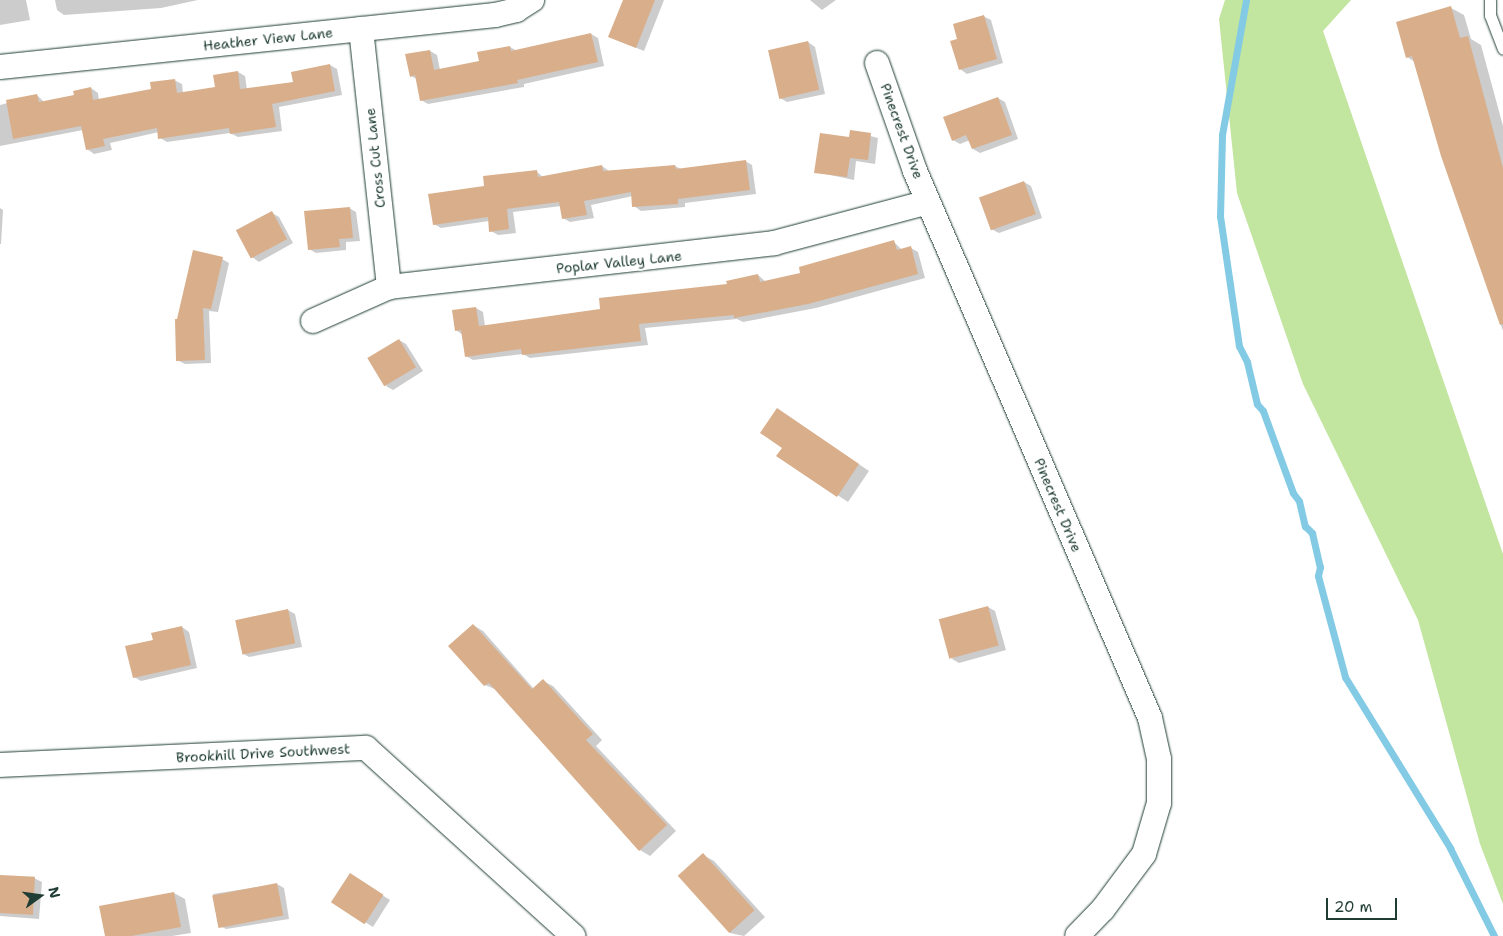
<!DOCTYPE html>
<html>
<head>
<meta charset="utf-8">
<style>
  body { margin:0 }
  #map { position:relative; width:1503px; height:936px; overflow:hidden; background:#fff; font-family:"Shantell Sans",sans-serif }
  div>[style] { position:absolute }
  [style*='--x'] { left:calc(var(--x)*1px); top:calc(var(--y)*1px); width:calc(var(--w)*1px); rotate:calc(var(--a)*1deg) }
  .green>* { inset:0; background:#c2e59f }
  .shadow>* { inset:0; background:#0003 }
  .stream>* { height:7px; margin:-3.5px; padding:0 3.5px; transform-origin:3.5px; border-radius:3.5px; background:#83cae4 }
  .building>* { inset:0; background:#d9ae8a; transform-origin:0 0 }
  .roads { filter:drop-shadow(0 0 1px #1f3d34) drop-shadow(0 0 1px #1f3d34) }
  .service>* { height:11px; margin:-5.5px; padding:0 5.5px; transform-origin:5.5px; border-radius:5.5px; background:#fff }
  .minor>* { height:24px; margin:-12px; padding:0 12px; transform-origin:12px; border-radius:12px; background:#fff }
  span { translate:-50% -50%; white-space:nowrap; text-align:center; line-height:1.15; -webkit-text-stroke:4px #fff; paint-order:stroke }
  .street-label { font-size:14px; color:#1f3d34 }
  .north { position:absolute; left:15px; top:871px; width:50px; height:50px; -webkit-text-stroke:4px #fff; paint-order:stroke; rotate:76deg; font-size:14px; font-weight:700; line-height:20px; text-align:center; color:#1f3d34 }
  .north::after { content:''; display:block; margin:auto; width:18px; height:22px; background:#1f3d34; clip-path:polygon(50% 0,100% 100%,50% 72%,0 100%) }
  .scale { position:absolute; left:1326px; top:898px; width:71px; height:22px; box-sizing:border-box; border:2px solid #1f3d34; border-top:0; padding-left:6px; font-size:15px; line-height:18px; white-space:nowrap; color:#1f3d34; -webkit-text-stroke:4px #fff; paint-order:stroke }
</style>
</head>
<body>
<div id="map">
  <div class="green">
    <div style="clip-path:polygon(1225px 0,1351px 0,1323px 31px,1503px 554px,1503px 904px,1480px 844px,1418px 620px,1303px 384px,1237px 193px,1219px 19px)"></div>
  </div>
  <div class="shadow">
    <div style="clip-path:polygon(0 0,26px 0,30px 20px,0 25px)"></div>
    <div style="clip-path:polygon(55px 0,198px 0,161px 8px,64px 15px,57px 10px)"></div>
    <div style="clip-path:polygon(624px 0,664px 0,644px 51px,617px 40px)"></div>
    <div style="clip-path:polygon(810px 0,836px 0,822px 10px)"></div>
    <div style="clip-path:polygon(1451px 8px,1464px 15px,1471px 39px,1481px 45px,1503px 126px,1503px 331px,1442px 155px,1415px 62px,1407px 57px)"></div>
    <div style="clip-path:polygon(983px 16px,991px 20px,1003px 63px,967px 74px,960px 69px,959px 40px)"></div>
    <div style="clip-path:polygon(591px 34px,598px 38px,604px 66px,524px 84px,524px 87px,428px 104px,421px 100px,417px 79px,411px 76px,430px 51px,437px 55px,440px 70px,481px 62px,510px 47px,517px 51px)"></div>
    <div style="clip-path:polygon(808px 42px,815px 47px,825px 94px,787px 102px,780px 98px)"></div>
    <div style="clip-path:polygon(330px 65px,337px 69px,342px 95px,279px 107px,282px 131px,238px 137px,230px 133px,167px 142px,160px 138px,159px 132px,110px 143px,112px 150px,94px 154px,87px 149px,83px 130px,0 146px,0 105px,37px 95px,45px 103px,76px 96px,91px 88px,98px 93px,99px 101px,152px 90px,174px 80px,182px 84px,183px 93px,216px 89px,238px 72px,245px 76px,247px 90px,295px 83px)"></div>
    <div style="clip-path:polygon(998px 98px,1005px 102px,1018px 139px,980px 153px,973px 149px,970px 140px,960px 144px,953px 140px)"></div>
    <div style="clip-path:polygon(851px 131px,878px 138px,875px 164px,856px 161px,854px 180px,816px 172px,850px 138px)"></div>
    <div style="clip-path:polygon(745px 161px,752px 165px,756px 194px,685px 203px,685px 207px,641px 211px,634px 206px,633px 196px,591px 205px,594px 218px,570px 222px,563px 218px,561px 206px,513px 212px,516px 233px,498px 235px,491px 231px,489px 221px,441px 228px,434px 224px,485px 187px,536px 171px,544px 178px,602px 166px,609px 171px,675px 166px,681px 169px)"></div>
    <div style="clip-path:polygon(1024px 182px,1031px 186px,1042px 218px,999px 233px,991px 229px)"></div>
    <div style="clip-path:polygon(0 208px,3px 210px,1px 244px,0 244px)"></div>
    <div style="clip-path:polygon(349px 208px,356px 212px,360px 241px,346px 242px,346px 250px,316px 253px,309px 249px)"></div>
    <div style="clip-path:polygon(272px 213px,279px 217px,293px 243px,259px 262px,252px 257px)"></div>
    <div style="clip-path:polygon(894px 242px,902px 250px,911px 248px,918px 252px,925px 278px,816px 308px,743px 322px,737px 319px,645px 328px,648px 345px,530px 358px,523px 354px,473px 360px,466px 356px,463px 335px,456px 330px,476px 308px,483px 312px,485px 326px,602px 310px,728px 286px,758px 275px,766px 282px,802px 274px)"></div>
    <div style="clip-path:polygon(222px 259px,229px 263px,218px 312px,209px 311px,211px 363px,185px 364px,177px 360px,178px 320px)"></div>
    <div style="clip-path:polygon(399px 340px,406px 344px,423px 371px,393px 390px,386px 386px)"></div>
    <div style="clip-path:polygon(788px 416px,869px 471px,848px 502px,778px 456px,784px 447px)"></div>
    <div style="clip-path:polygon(988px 607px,995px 611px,1006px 650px,959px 663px,952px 659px)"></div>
    <div style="clip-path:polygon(288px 610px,295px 614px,302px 647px,249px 657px,242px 653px)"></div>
    <div style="clip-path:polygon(473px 625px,483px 631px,534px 689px,543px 681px,553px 686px,602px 740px,596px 746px,676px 831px,650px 856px,640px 850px,497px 690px,485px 685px,450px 646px)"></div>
    <div style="clip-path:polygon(182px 627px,189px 632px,197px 668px,141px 681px,134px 677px)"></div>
    <div style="clip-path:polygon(703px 855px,714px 861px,765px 917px,744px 936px,730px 933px)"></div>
    <div style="clip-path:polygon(0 876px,34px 878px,42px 882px,39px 919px,0 916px)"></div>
    <div style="clip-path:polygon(357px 879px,390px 900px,373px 927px,332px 902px)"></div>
    <div style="clip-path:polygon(277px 884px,284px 888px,289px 919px,226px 929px,218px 925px,213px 894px)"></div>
    <div style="clip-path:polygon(174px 893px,185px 899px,191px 933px,172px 936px,106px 936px)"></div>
  </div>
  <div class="stream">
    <div style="--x:1246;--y:0;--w:137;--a:100.1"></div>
    <div style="--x:1222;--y:135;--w:81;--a:91.4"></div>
    <div style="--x:1220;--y:216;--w:131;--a:81.7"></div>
    <div style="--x:1239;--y:346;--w:18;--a:63"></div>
    <div style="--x:1247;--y:362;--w:43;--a:76.6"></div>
    <div style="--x:1257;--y:404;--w:9;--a:49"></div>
    <div style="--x:1263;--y:411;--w:87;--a:69.9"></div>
    <div style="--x:1293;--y:493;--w:10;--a:53"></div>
    <div style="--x:1299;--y:501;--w:26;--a:77"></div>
    <div style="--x:1305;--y:526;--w:10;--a:45"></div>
    <div style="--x:1312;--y:533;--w:35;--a:77"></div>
    <div style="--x:1320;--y:567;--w:9;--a:103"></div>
    <div style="--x:1318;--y:576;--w:105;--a:75"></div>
    <div style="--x:1345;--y:677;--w:201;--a:58.4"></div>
    <div style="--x:1450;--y:848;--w:98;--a:63.4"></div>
  </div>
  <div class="building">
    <div style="clip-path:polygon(623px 0,655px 0,636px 48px,608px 37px)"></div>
    <div style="clip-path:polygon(1451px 6px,1460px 38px,1468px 36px,1503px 168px,1503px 324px,1500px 325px,1441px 156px,1412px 56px,1406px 58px,1396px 22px)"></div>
    <div style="clip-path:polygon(984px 15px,997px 59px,959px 70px,950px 41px,957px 39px,953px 24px)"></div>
    <div style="clip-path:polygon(591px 33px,598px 62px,517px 80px,518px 83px,420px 101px,415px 75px,410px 77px,405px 54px,430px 50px,434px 70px,479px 61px,477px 52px,510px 46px,511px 51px)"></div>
    <div style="left:808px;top:41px;width:50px;height:41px;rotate:77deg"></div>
    <div style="clip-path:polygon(330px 64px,335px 91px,272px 104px,276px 127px,230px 134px,229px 128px,158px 139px,157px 128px,103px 139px,105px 146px,86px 150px,81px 126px,13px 139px,6px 100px,37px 94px,39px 102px,74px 95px,73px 91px,91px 87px,93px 100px,151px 89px,150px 82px,175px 79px,177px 93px,215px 87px,213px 75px,238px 71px,240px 89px,293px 82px,291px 72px)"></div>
    <div style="clip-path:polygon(998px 97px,1012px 135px,972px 149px,966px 135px,952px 141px,943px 117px)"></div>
    <div style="clip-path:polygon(850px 130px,871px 133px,868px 160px,850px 158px,847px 177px,814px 173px,820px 133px,849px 137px)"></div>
    <div style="clip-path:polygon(746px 160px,750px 190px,678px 199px,678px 204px,632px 207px,631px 192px,584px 201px,587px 215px,562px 219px,559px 202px,507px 209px,509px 229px,489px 232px,488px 217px,433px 225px,428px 194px,484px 186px,483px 176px,537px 170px,538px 177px,602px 165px,603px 171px,675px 165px,676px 169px)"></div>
    <div style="left:1024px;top:181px;width:35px;height:48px;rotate:70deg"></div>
    <div style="clip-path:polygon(350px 207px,353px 238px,339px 239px,340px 247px,308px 250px,304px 211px)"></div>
    <div style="left:272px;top:211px;width:32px;height:41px;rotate:62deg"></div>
    <div style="clip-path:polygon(894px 240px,897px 250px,911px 246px,918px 274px,808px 304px,734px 318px,734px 315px,639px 324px,641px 341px,522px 355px,521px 349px,465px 357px,461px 330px,455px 331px,452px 310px,476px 307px,479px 326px,600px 309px,599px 298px,727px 284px,726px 281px,758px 274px,760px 282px,800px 273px,799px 267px)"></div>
    <div style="clip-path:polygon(193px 250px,223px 257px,211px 309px,203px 308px,205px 360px,176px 361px,175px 319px,177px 319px)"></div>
    <div style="left:399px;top:339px;width:33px;height:37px;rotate:59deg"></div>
    <div style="clip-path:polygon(777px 408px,859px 464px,837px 497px,776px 456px,782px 448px,760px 433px)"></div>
    <div style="left:988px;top:606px;width:41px;height:51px;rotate:75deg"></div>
    <div style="left:288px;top:609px;width:35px;height:54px;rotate:78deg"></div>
    <div style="clip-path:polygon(473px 624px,532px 689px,543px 679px,593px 734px,586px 740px,667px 825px,639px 851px,489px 683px,484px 686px,448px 646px)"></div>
    <div style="clip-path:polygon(182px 626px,191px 665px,133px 678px,125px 646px,153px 640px,151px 633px)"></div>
    <div style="left:703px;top:853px;width:77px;height:34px;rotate:48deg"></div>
    <div style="left:350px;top:873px;width:40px;height:35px;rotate:33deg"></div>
    <div style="left:0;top:875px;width:35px;height:38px;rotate:3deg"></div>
    <div style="left:277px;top:883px;width:33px;height:66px;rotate:79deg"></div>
    <div style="clip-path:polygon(174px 892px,181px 927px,131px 936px,105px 936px,99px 906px)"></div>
  </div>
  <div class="roads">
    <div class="service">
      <div style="--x:1490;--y:0;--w:15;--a:90"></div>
      <div style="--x:1490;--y:15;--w:36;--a:69"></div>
    </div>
    <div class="minor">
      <div style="--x:361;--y:29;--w:260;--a:83.8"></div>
      <div style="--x:877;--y:63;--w:114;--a:70.6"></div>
      <div style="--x:915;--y:171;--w:595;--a:66.75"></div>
      <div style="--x:1150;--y:718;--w:42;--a:77.6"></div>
      <div style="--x:1159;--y:759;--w:44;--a:90"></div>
      <div style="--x:1159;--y:803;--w:53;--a:106.4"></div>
      <div style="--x:1144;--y:854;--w:69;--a:126.7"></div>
      <div style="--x:1103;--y:909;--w:37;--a:134"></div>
      <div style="--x:0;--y:67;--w:498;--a:-6"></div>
      <div style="--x:495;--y:15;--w:22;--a:-13"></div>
      <div style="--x:516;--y:10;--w:19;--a:-32"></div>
      <div style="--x:313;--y:321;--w:83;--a:-24.1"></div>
      <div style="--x:389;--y:287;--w:388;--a:-6.5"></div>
      <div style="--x:774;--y:243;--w:159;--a:-14.9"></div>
      <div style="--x:0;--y:765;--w:366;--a:-2.7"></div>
      <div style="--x:366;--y:748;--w:280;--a:42.2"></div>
    </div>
  </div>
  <div class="street-label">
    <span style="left:268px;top:39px;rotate:-6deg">Heather View Lane</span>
    <span style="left:902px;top:131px;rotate:70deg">Pinecrest Drive</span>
    <span style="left:375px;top:158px;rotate:-96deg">Cross Cut Lane</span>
    <span style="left:619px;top:262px;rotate:-6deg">Poplar Valley Lane</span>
    <span style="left:1058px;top:505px;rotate:67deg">Pinecrest Drive</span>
    <span style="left:263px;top:753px;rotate:-3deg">Brookhill Drive Southwest</span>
  </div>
  <div class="north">N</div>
  <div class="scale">20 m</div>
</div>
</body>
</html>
